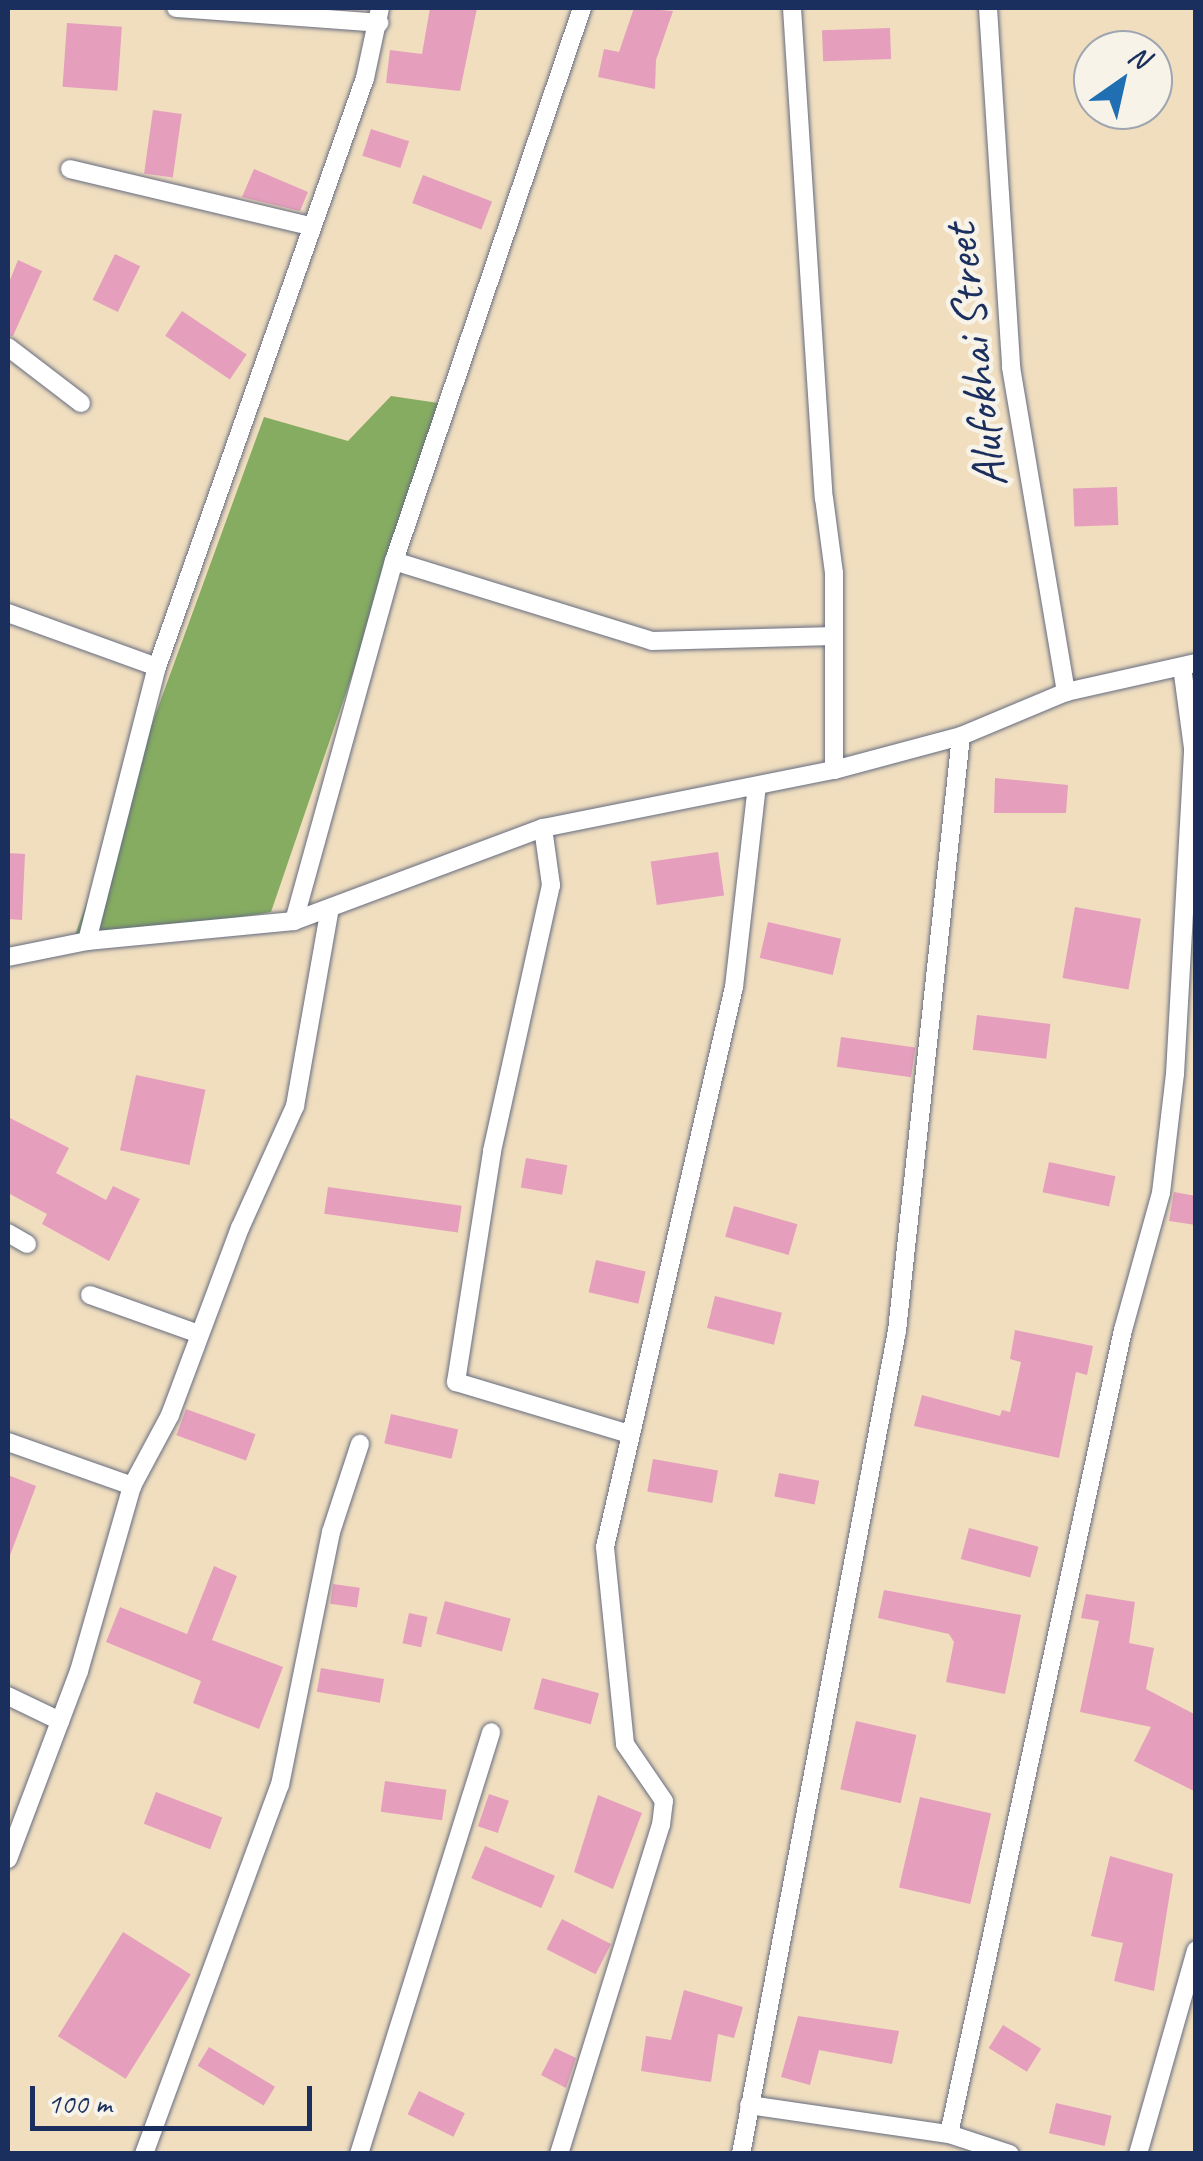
<!DOCTYPE html>
<html>
<head>
<meta charset="utf-8">
<style>
  body { margin:0 }
  #map { position:relative; width:1203px; height:2161px; overflow:hidden; background:#f0debf; font-family:Caveat,sans-serif }
  div>[style] { position:absolute }
  [style*='--x'] { left:calc(var(--x)*1px); top:calc(var(--y)*1px); width:calc(var(--w)*1px); rotate:calc(var(--a)*1deg) }
  .forest>* { inset:0; background:#86ac61 }
  .building>* { inset:0; background:#e59fbd; transform-origin:0 0 }
  .roads { filter:drop-shadow(0 0 2px #666c80) drop-shadow(0 0 2px #666c80) }
  .street>* { height:18px; margin:-9px; padding:0 9px; transform-origin:9px; border-radius:9px; background:#fff }
  span { translate:-50% -50%; white-space:nowrap; text-align:center; line-height:1.15; -webkit-text-stroke:9px #f7f3e8; paint-order:stroke }
  .street-label { font-size:48px; color:#1b2f5e }
  .frame { position:absolute; inset:0; border:10px solid #1b2f5e; pointer-events:none }
  .north { position:absolute; left:1073px; top:30px; width:100px; height:100px; box-sizing:border-box; background:#f7f3e8; border:2px solid #9fa5b1; border-radius:50%; rotate:34deg; font-size:28px; font-weight:700; line-height:40px; text-align:center; color:#1b2f5e }
  .north::after { content:''; display:block; margin:auto; width:35px; height:45px; background:#1f6fb2; clip-path:polygon(50% 0,100% 100%,50% 72%,0 100%) }
  .scale { position:absolute; left:30px; top:2086px; width:282px; height:45px; box-sizing:border-box; border:5px solid #1b2f5e; border-top:0; padding-left:12px; font-size:30px; line-height:35px; white-space:nowrap; color:#1b2f5e; -webkit-text-stroke:8px #f7f3e8; paint-order:stroke }
</style>
</head>
<body>
<div id="map">
  <div class="forest">
    <div style="clip-path:polygon(391px 396px,445px 404px,271px 912px,71px 946px,264px 417px,348px 441px)"></div>
  </div>
  <div class="building">
    <div style="clip-path:polygon(430px 8px,477px 8px,460px 91px,386px 83px,390px 50px,422px 54px)"></div>
    <div style="clip-path:polygon(634px 8px,673px 11px,656px 60px,655px 89px,598px 77px,604px 49px,619px 52px)"></div>
    <div style="left:67px;top:23px;width:55px;height:64px;rotate:4deg"></div>
    <div style="left:890px;top:28px;width:31px;height:68px;rotate:88deg"></div>
    <div style="left:153px;top:110px;width:29px;height:64px;rotate:8deg"></div>
    <div style="left:371px;top:129px;width:40px;height:28px;rotate:18deg"></div>
    <div style="clip-path:polygon(254px 169px,308px 192px,300px 211px,242px 197px)"></div>
    <div style="left:423px;top:175px;width:74px;height:30px;rotate:21deg"></div>
    <div style="left:115px;top:254px;width:28px;height:51px;rotate:26deg"></div>
    <div style="clip-path:polygon(18px 260px,42px 271px,13px 336px,8px 335px,8px 285px)"></div>
    <div style="left:182px;top:311px;width:78px;height:30px;rotate:34deg"></div>
    <div style="left:1117px;top:487px;width:38px;height:44px;rotate:88deg"></div>
    <div style="clip-path:polygon(995px 778px,1068px 785px,1066px 813px,994px 813px)"></div>
    <div style="left:718px;top:852px;width:44px;height:68px;rotate:82deg"></div>
    <div style="clip-path:polygon(8px 853px,25px 854px,22px 920px,8px 919px)"></div>
    <div style="left:1075px;top:907px;width:67px;height:72px;rotate:10deg"></div>
    <div style="left:768px;top:922px;width:75px;height:37px;rotate:13deg"></div>
    <div style="left:977px;top:1015px;width:74px;height:35px;rotate:7deg"></div>
    <div style="left:841px;top:1037px;width:75px;height:30px;rotate:8deg"></div>
    <div style="left:136px;top:1075px;width:71px;height:77px;rotate:12deg"></div>
    <div style="clip-path:polygon(8px 1117px,69px 1148px,56px 1173px,106px 1200px,113px 1186px,140px 1199px,109px 1261px,42px 1224px,47px 1214px,8px 1193px)"></div>
    <div style="left:526px;top:1158px;width:42px;height:30px;rotate:10deg"></div>
    <div style="left:1049px;top:1162px;width:68px;height:31px;rotate:12deg"></div>
    <div style="left:328px;top:1187px;width:135px;height:27px;rotate:8deg"></div>
    <div style="clip-path:polygon(1174px 1192px,1196px 1196px,1196px 1225px,1169px 1221px)"></div>
    <div style="left:734px;top:1206px;width:66px;height:32px;rotate:16deg"></div>
    <div style="left:596px;top:1260px;width:51px;height:33px;rotate:13deg"></div>
    <div style="left:715px;top:1296px;width:69px;height:33px;rotate:14deg"></div>
    <div style="clip-path:polygon(1015px 1330px,1093px 1346px,1087px 1375px,1076px 1372px,1059px 1458px,914px 1426px,922px 1395px,1000px 1416px,1002px 1410px,1010px 1412px,1021px 1362px,1010px 1359px)"></div>
    <div style="left:186px;top:1409px;width:74px;height:28px;rotate:20deg"></div>
    <div style="left:391px;top:1414px;width:69px;height:30px;rotate:13deg"></div>
    <div style="left:653px;top:1459px;width:66px;height:33px;rotate:10deg"></div>
    <div style="left:779px;top:1473px;width:41px;height:24px;rotate:11deg"></div>
    <div style="clip-path:polygon(8px 1475px,36px 1486px,9px 1558px,8px 1557px)"></div>
    <div style="left:969px;top:1528px;width:72px;height:32px;rotate:15deg"></div>
    <div style="clip-path:polygon(214px 1566px,237px 1576px,212px 1640px,283px 1667px,259px 1729px,193px 1703px,201px 1681px,106px 1642px,120px 1607px,187px 1634px)"></div>
    <div style="left:333px;top:1584px;width:27px;height:20px;rotate:8deg"></div>
    <div style="clip-path:polygon(884px 1590px,1021px 1615px,1005px 1694px,946px 1682px,954px 1642px,949px 1634px,878px 1618px)"></div>
    <div style="clip-path:polygon(1086px 1594px,1135px 1602px,1129px 1643px,1154px 1648px,1146px 1689px,1196px 1715px,1196px 1792px,1134px 1761px,1151px 1727px,1080px 1712px,1099px 1621px,1081px 1618px)"></div>
    <div style="left:445px;top:1601px;width:68px;height:34px;rotate:15deg"></div>
    <div style="left:409px;top:1613px;width:19px;height:31px;rotate:12deg"></div>
    <div style="left:321px;top:1668px;width:64px;height:24px;rotate:10deg"></div>
    <div style="left:542px;top:1678px;width:59px;height:32px;rotate:15deg"></div>
    <div style="left:856px;top:1721px;width:62px;height:70px;rotate:13deg"></div>
    <div style="left:385px;top:1781px;width:62px;height:31px;rotate:8deg"></div>
    <div style="left:156px;top:1792px;width:71px;height:34px;rotate:21deg"></div>
    <div style="left:489px;top:1794px;width:21px;height:34px;rotate:19deg"></div>
    <div style="clip-path:polygon(598px 1795px,642px 1813px,613px 1889px,574px 1872px)"></div>
    <div style="left:920px;top:1797px;width:73px;height:93px;rotate:13deg"></div>
    <div style="left:485px;top:1846px;width:76px;height:35px;rotate:23deg"></div>
    <div style="clip-path:polygon(1110px 1856px,1173px 1874px,1154px 1991px,1114px 1981px,1123px 1943px,1091px 1936px)"></div>
    <div style="left:562px;top:1919px;width:55px;height:34px;rotate:27deg"></div>
    <div style="left:123px;top:1932px;width:80px;height:123px;rotate:32deg"></div>
    <div style="clip-path:polygon(684px 1990px,743px 2007px,734px 2038px,718px 2034px,711px 2082px,641px 2071px,646px 2036px,671px 2040px)"></div>
    <div style="clip-path:polygon(798px 2016px,899px 2031px,892px 2064px,819px 2050px,810px 2085px,781px 2077px)"></div>
    <div style="left:1003px;top:2025px;width:45px;height:27px;rotate:32deg"></div>
    <div style="left:209px;top:2047px;width:77px;height:22px;rotate:31deg"></div>
    <div style="clip-path:polygon(555px 2048px,576px 2058px,566px 2088px,541px 2075px)"></div>
    <div style="left:419px;top:2091px;width:51px;height:26px;rotate:26deg"></div>
    <div style="left:1056px;top:2103px;width:57px;height:31px;rotate:13deg"></div>
  </div>
  <div class="roads">
    <div class="street">
      <div style="--x:176;--y:8;--w:204;--a:4.2"></div>
      <div style="--x:792;--y:8;--w:491;--a:86.3"></div>
      <div style="--x:824;--y:498;--w:76;--a:82.4"></div>
      <div style="--x:834;--y:573;--w:197;--a:90"></div>
      <div style="--x:988;--y:8;--w:360;--a:86.3"></div>
      <div style="--x:1011;--y:367;--w:330;--a:80.4"></div>
      <div style="--x:70;--y:169;--w:246;--a:13.4"></div>
      <div style="--x:8;--y:347;--w:92;--a:37.5"></div>
      <div style="--x:394;--y:561;--w:270;--a:17.2"></div>
      <div style="--x:652;--y:641;--w:182;--a:-1.6"></div>
      <div style="--x:8;--y:613;--w:158;--a:19.9"></div>
      <div style="--x:543;--y:828;--w:58;--a:82"></div>
      <div style="--x:551;--y:885;--w:273;--a:102.5"></div>
      <div style="--x:492;--y:1152;--w:233;--a:98.9"></div>
      <div style="--x:456;--y:1382;--w:181;--a:16.7"></div>
      <div style="--x:294;--y:921;--w:374;--a:-74.5"></div>
      <div style="--x:394;--y:561;--w:584;--a:-71.22"></div>
      <div style="--x:87;--y:941;--w:283;--a:-75.7"></div>
      <div style="--x:157;--y:667;--w:625;--a:-70.55"></div>
      <div style="--x:365;--y:78;--w:72;--a:-77.9"></div>
      <div style="--x:8;--y:957;--w:81;--a:-11.4"></div>
      <div style="--x:87;--y:941;--w:208;--a:-5.5"></div>
      <div style="--x:294;--y:921;--w:266;--a:-20.5"></div>
      <div style="--x:543;--y:828;--w:297;--a:-11.3"></div>
      <div style="--x:834;--y:770;--w:131;--a:-15"></div>
      <div style="--x:961;--y:736;--w:114;--a:-22.7"></div>
      <div style="--x:1066;--y:692;--w:133;--a:-12.6"></div>
      <div style="--x:8;--y:1233;--w:22;--a:30"></div>
      <div style="--x:90;--y:1295;--w:116;--a:19.7"></div>
      <div style="--x:8;--y:1442;--w:132;--a:19.5"></div>
      <div style="--x:8;--y:1696;--w:58;--a:25.7"></div>
      <div style="--x:8;--y:1859;--w:201;--a:-69.3"></div>
      <div style="--x:79;--y:1671;--w:192;--a:-74"></div>
      <div style="--x:132;--y:1486;--w:81;--a:-61.8"></div>
      <div style="--x:170;--y:1415;--w:200;--a:-69.5"></div>
      <div style="--x:240;--y:1228;--w:134;--a:-65.7"></div>
      <div style="--x:295;--y:1106;--w:201;--a:-80"></div>
      <div style="--x:749;--y:2105;--w:202;--a:8.3"></div>
      <div style="--x:949;--y:2134;--w:64;--a:18.2"></div>
      <div style="--x:949;--y:2134;--w:823;--a:-77.79"></div>
      <div style="--x:1123;--y:1330;--w:142;--a:-74.5"></div>
      <div style="--x:1161;--y:1193;--w:120;--a:-83.3"></div>
      <div style="--x:1175;--y:1074;--w:326;--a:-86.8"></div>
      <div style="--x:1193;--y:748;--w:82;--a:-97.7"></div>
      <div style="--x:144;--y:2154;--w:393;--a:-69.8"></div>
      <div style="--x:280;--y:1785;--w:258;--a:-78.6"></div>
      <div style="--x:331;--y:1532;--w:93;--a:-71.8"></div>
      <div style="--x:359;--y:2154;--w:442;--a:-72.6"></div>
      <div style="--x:559;--y:2154;--w:344;--a:-72.8"></div>
      <div style="--x:661;--y:1825;--w:24;--a:-83"></div>
      <div style="--x:664;--y:1801;--w:69;--a:-124.4"></div>
      <div style="--x:625;--y:1744;--w:198;--a:-95.8"></div>
      <div style="--x:605;--y:1547;--w:575;--a:-77.03"></div>
      <div style="--x:734;--y:987;--w:202;--a:-83.5"></div>
      <div style="--x:741;--y:2154;--w:838;--a:-79.27"></div>
      <div style="--x:897;--y:1331;--w:598;--a:-83.86"></div>
      <div style="--x:1138;--y:2154;--w:212;--a:-74.1"></div>
    </div>
  </div>
  <div class="street-label">
    <span style="left:975px;top:356px;rotate:-97deg">Alufokhai Street</span>
  </div>
  <div class="frame"></div>
  <div class="north">N</div>
  <div class="scale">100 m</div>
</div>
</body>
</html>
